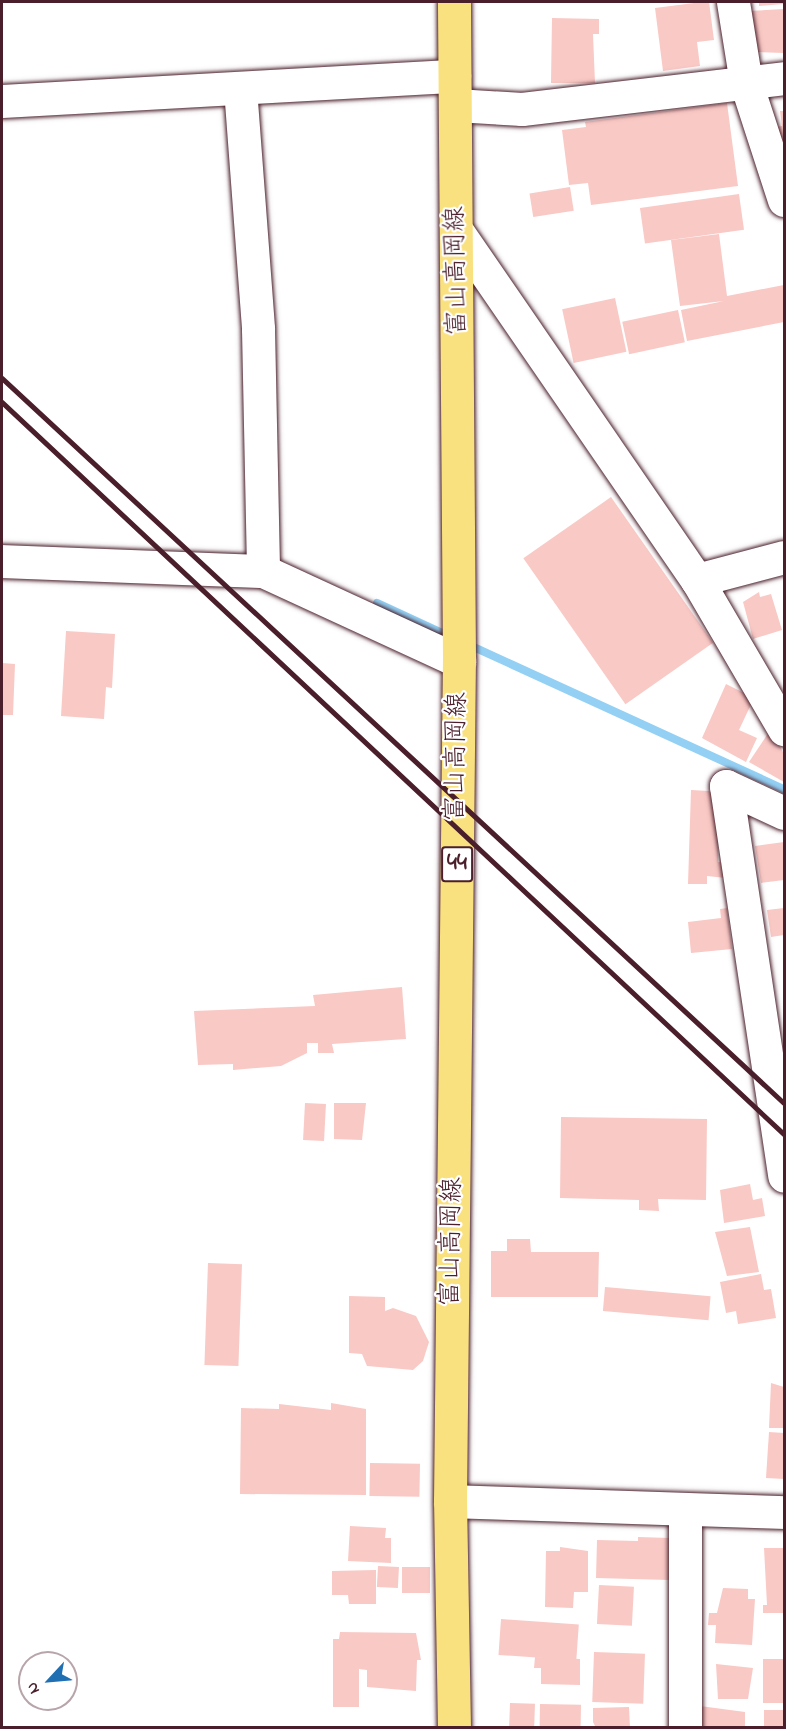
<!DOCTYPE html>
<html>
<head>
<meta charset="utf-8">
<style>
  body { margin:0 }
  #map { position:relative; width:786px; height:1729px; overflow:hidden; background:#fff; font-family:"Indie Flower","Klee One",sans-serif }
  div>[style] { position:absolute }
  [style*='--x'] { left:calc(var(--x)*1px); top:calc(var(--y)*1px); width:calc(var(--w)*1px); rotate:calc(var(--a)*1deg) }
  .stream>* { height:8px; margin:-4px; padding:0 4px; transform-origin:4px; border-radius:4px; background:#93d0f4 }
  .building>* { inset:0; background:#f9c9c5; transform-origin:0 0 }
  .roads { filter:drop-shadow(0 0 2px #4a1f2b) drop-shadow(0 0 2px #4a1f2b) }
  .minor>* { height:33px; margin:-16.5px; padding:0 16.5px; transform-origin:16.5px; border-radius:16.5px; background:#fff }
  .major>* { height:33px; margin:-16.5px; padding:0 16.5px; transform-origin:16.5px; border-radius:16.5px; background:#fae180 }
  .rail>* { height:4.5px; margin:-2.25px; padding:0 2.25px; transform-origin:2.25px; border-radius:2.25px; background:#4a1f2b }
  span { translate:-50% -50%; white-space:nowrap; text-align:center; line-height:1.15; -webkit-text-stroke:4.5px #fff; paint-order:stroke }
  .shield-label span { padding:2px 4px; background:#fff; border:2px solid; border-radius:4px; -webkit-text-stroke-width:0 }
  .shield-label { font-size:24px; color:#4a1f2b; font-weight:700 }
  .street-label { font-size:26px; color:#4a1f2b }
  .frame { position:absolute; inset:0; border:3px solid #4a1f2b; pointer-events:none }
  .north { position:absolute; left:18px; top:1651px; width:60px; height:60px; box-sizing:border-box; background:#fff; border:2px solid #b7a5aa; border-radius:50%; rotate:244deg; font-size:16px; font-weight:700; line-height:24px; text-align:center; color:#4a1f2b }
  .north::after { content:''; display:block; margin:auto; width:21px; height:27px; background:#1f6fb2; clip-path:polygon(50% 0,100% 100%,50% 72%,0 100%) }
</style>
</head>
<body>
<div id="map">
  <div class="stream">
    <div style="--x:377;--y:603;--w:84;--a:24.7"></div>
    <div style="--x:467;--y:644;--w:349;--a:24.6"></div>
  </div>
  <div class="building">
    <div style="clip-path:polygon(702px 2px,709px 2px,714px 40px,697px 42px,700px 66px,663px 71px,655px 8px)"></div>
    <div style="clip-path:polygon(759px 2px,784px 2px,784px 4px,759px 6px)"></div>
    <div style="clip-path:polygon(784px 9px,784px 53px,753px 52px,749px 11px)"></div>
    <div style="clip-path:polygon(552px 18px,599px 19px,599px 34px,593px 34px,595px 83px,551px 83px)"></div>
    <div style="clip-path:polygon(727px 103px,738px 186px,591px 205px,588px 183px,569px 185px,562px 130px,586px 127px,585px 122px)"></div>
    <div style="clip-path:polygon(780px 111px,784px 111px,784px 146px,778px 147px,776px 127px,782px 126px)"></div>
    <div style="left:570px;top:187px;width:24px;height:41px;rotate:81deg"></div>
    <div style="left:739px;top:194px;width:36px;height:100px;rotate:82deg"></div>
    <div style="clip-path:polygon(719px 234px,727px 296px,784px 285px,784px 322px,687px 341px,681px 310px,724px 301px,680px 306px,671px 240px)"></div>
    <div style="left:615px;top:298px;width:55px;height:54px;rotate:78deg"></div>
    <div style="left:678px;top:310px;width:33px;height:57px;rotate:78deg"></div>
    <div style="left:611px;top:497px;width:178px;height:107px;rotate:55deg"></div>
    <div style="clip-path:polygon(759px 592px,760px 597px,771px 594px,782px 630px,753px 639px,743px 602px)"></div>
    <div style="clip-path:polygon(66px 631px,115px 634px,112px 688px,106px 687px,104px 719px,61px 716px)"></div>
    <div style="clip-path:polygon(2px 663px,15px 664px,13px 715px,2px 715px)"></div>
    <div style="clip-path:polygon(726px 684px,754px 698px,739px 730px,757px 738px,746px 762px,702px 738px)"></div>
    <div style="clip-path:polygon(771px 729px,784px 754px,784px 782px,749px 762px)"></div>
    <div style="clip-path:polygon(691px 790px,709px 791px,718px 800px,718px 862px,726px 863px,726px 878px,707px 876px,707px 884px,688px 884px)"></div>
    <div style="clip-path:polygon(784px 842px,784px 880px,761px 883px,755px 846px)"></div>
    <div style="clip-path:polygon(727px 908px,732px 949px,691px 953px,688px 922px,721px 918px,720px 909px)"></div>
    <div style="clip-path:polygon(784px 908px,784px 935px,771px 937px,767px 910px)"></div>
    <div style="clip-path:polygon(402px 987px,406px 1039px,332px 1044px,334px 1053px,318px 1053px,318px 1043px,307px 1043px,307px 1053px,281px 1066px,233px 1070px,233px 1064px,198px 1065px,194px 1011px,315px 1006px,313px 995px)"></div>
    <div style="left:305px;top:1103px;width:21px;height:37px;rotate:3deg"></div>
    <div style="clip-path:polygon(334px 1103px,366px 1103px,362px 1140px,334px 1139px)"></div>
    <div style="clip-path:polygon(561px 1117px,707px 1119px,706px 1200px,658px 1199px,659px 1211px,639px 1210px,639px 1200px,560px 1198px)"></div>
    <div style="clip-path:polygon(750px 1184px,753px 1200px,762px 1198px,765px 1216px,724px 1223px,720px 1190px)"></div>
    <div style="clip-path:polygon(750px 1227px,759px 1272px,727px 1276px,715px 1232px)"></div>
    <div style="clip-path:polygon(507px 1239px,530px 1239px,531px 1252px,599px 1252px,598px 1297px,491px 1297px,491px 1251px,507px 1251px)"></div>
    <div style="left:208px;top:1263px;width:34px;height:102px;rotate:2deg"></div>
    <div style="clip-path:polygon(761px 1274px,764px 1290px,771px 1289px,776px 1318px,738px 1324px,736px 1311px,726px 1313px,720px 1282px)"></div>
    <div style="left:605px;top:1287px;width:106px;height:24px;rotate:5deg"></div>
    <div style="clip-path:polygon(349px 1296px,385px 1297px,385px 1311px,393px 1308px,416px 1316px,429px 1342px,423px 1361px,413px 1370px,367px 1366px,362px 1354px,349px 1353px)"></div>
    <div style="clip-path:polygon(771px 1383px,784px 1387px,784px 1428px,769px 1428px)"></div>
    <div style="clip-path:polygon(331px 1403px,366px 1409px,366px 1495px,240px 1494px,241px 1408px,279px 1409px,279px 1404px,331px 1410px)"></div>
    <div style="clip-path:polygon(769px 1432px,784px 1433px,784px 1479px,766px 1478px)"></div>
    <div style="left:370px;top:1463px;width:50px;height:33px;rotate:1deg"></div>
    <div style="clip-path:polygon(350px 1526px,386px 1528px,385px 1538px,391px 1538px,391px 1563px,348px 1561px)"></div>
    <div style="clip-path:polygon(638px 1537px,670px 1538px,669px 1580px,596px 1578px,597px 1540px,638px 1541px)"></div>
    <div style="clip-path:polygon(560px 1547px,588px 1551px,588px 1592px,574px 1592px,573px 1608px,545px 1607px,546px 1551px,560px 1551px)"></div>
    <div style="clip-path:polygon(764px 1548px,784px 1548px,784px 1613px,763px 1613px,763px 1605px,767px 1605px)"></div>
    <div style="left:378px;top:1566px;width:21px;height:21px;rotate:3deg"></div>
    <div style="left:402px;top:1567px;width:28px;height:26px"></div>
    <div style="clip-path:polygon(376px 1570px,376px 1604px,349px 1604px,348px 1595px,332px 1595px,332px 1571px)"></div>
    <div style="left:599px;top:1585px;width:35px;height:39px;rotate:3deg"></div>
    <div style="clip-path:polygon(723px 1588px,748px 1589px,748px 1599px,755px 1599px,752px 1645px,715px 1643px,716px 1625px,708px 1625px,709px 1613px,717px 1613px)"></div>
    <div style="left:501px;top:1619px;width:78px;height:36px;rotate:4deg"></div>
    <div style="clip-path:polygon(340px 1632px,416px 1633px,421px 1660px,417px 1660px,416px 1691px,367px 1687px,367px 1670px,359px 1669px,359px 1707px,333px 1707px,333px 1639px,339px 1639px)"></div>
    <div style="left:594px;top:1652px;width:51px;height:50px;rotate:2deg"></div>
    <div style="clip-path:polygon(535px 1657px,580px 1659px,580px 1685px,541px 1684px,541px 1668px,534px 1668px)"></div>
    <div style="left:763px;top:1659px;width:21px;height:44px"></div>
    <div style="clip-path:polygon(716px 1664px,753px 1668px,748px 1699px,718px 1699px)"></div>
    <div style="left:510px;top:1703px;width:25px;height:25px;rotate:2deg"></div>
    <div style="left:540px;top:1704px;width:41px;height:24px;rotate:1deg"></div>
    <div style="clip-path:polygon(700px 1706px,745px 1712px,745px 1728px,700px 1728px)"></div>
    <div style="clip-path:polygon(629px 1707px,630px 1728px,596px 1728px,593px 1722px,593px 1708px)"></div>
    <div style="left:764px;top:1710px;width:20px;height:18px"></div>
  </div>
  <div class="roads">
    <div class="minor">
      <div style="--x:733;--y:2;--w:82;--a:80.9"></div>
      <div style="--x:746;--y:83;--w:123;--a:72"></div>
      <div style="--x:240;--y:88;--w:242;--a:85.7"></div>
      <div style="--x:258;--y:329;--w:242;--a:88.8"></div>
      <div style="--x:2;--y:101;--w:453;--a:-3.2"></div>
      <div style="--x:455;--y:105;--w:67;--a:3.4"></div>
      <div style="--x:522;--y:109;--w:264;--a:-6.7"></div>
      <div style="--x:459;--y:234;--w:420;--a:55.5"></div>
      <div style="--x:697;--y:580;--w:173;--a:59.7"></div>
      <div style="--x:2;--y:561;--w:261;--a:2.2"></div>
      <div style="--x:263;--y:571;--w:216;--a:24.7"></div>
      <div style="--x:697;--y:580;--w:90;--a:-14.8"></div>
      <div style="--x:726;--y:786;--w:394;--a:81.5"></div>
      <div style="--x:726;--y:786;--w:64;--a:25"></div>
      <div style="--x:450;--y:1501;--w:334;--a:1.9"></div>
      <div style="--x:685;--y:1509;--w:219;--a:90"></div>
    </div>
    <div class="major">
      <div style="--x:454;--y:1728;--w:227;--a:-91"></div>
      <div style="--x:450;--y:1501;--w:843;--a:-89.39"></div>
      <div style="--x:459;--y:658;--w:656;--a:-90.44"></div>
    </div>
  </div>
  <div class="rail">
    <div style="--x:2;--y:378;--w:1066;--a:42.83"></div>
    <div style="--x:2;--y:402;--w:1071;--a:43.11"></div>
  </div>
  <div class="shield-label">
    <span style="left:457px;top:864px">44</span>
  </div>
  <div class="street-label">
    <span style="left:458px;top:271px;rotate:-91deg">富山高岡線</span>
    <span style="left:458px;top:757px;rotate:-89deg">富山高岡線</span>
    <span style="left:453px;top:1242px;rotate:-89deg">富山高岡線</span>
  </div>
  <div class="frame"></div>
  <div class="north">N</div>
</div>
</body>
</html>
